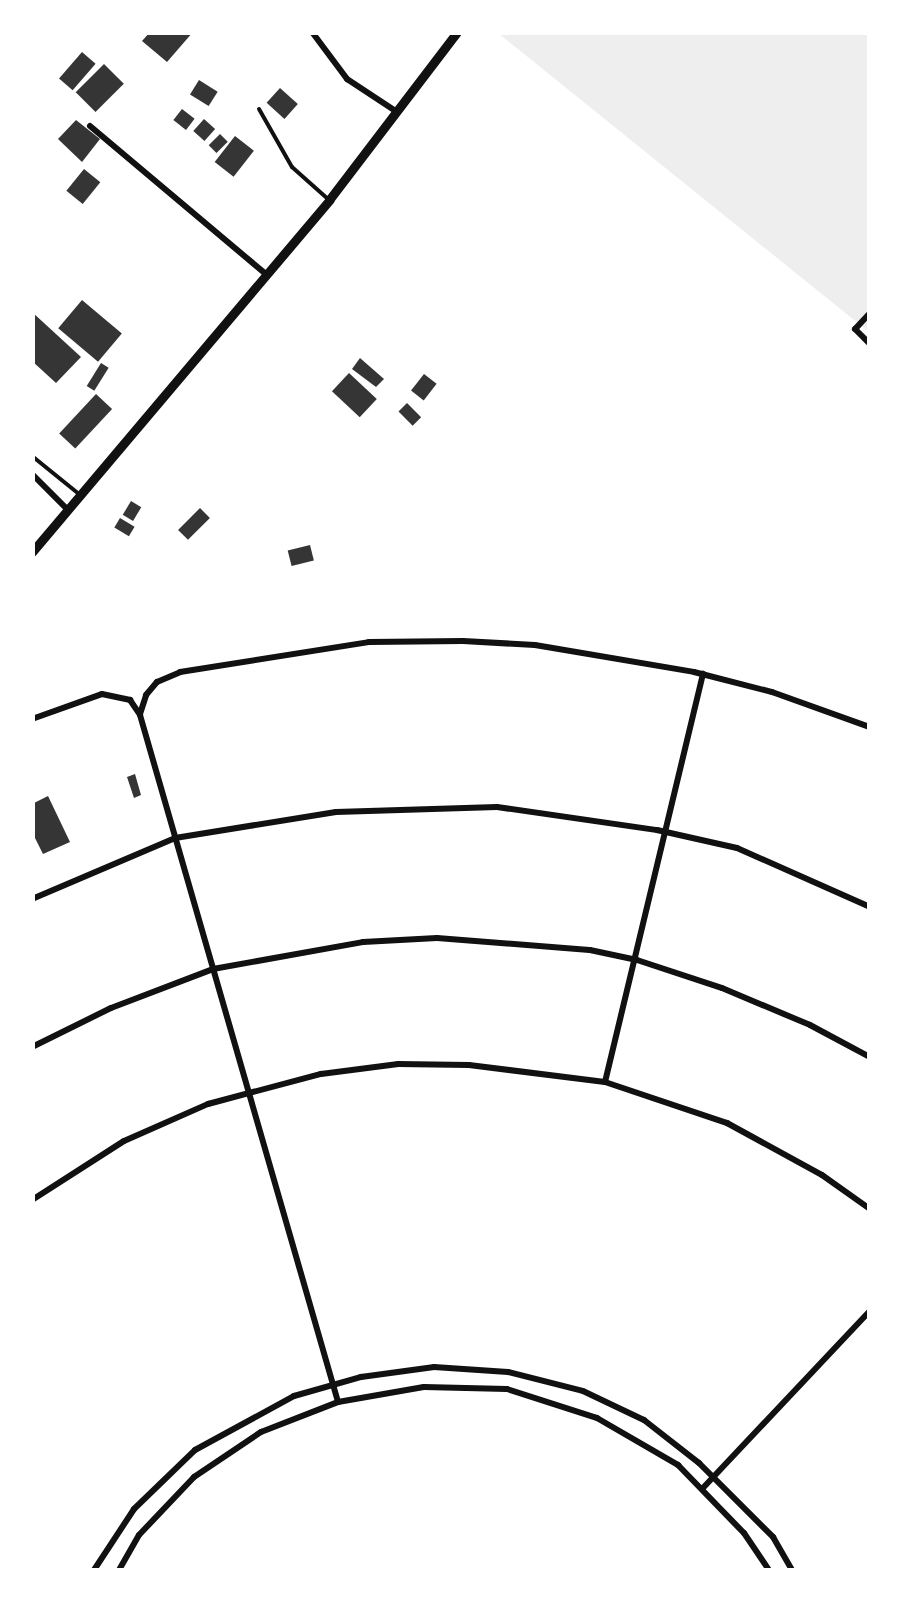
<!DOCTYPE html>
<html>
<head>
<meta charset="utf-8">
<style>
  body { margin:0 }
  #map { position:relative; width:902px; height:1603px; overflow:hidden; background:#fff; font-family:"Open Sans",sans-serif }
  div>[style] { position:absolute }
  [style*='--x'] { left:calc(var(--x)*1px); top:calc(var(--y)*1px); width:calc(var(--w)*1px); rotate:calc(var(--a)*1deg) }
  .green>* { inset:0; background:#eee }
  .building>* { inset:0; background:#353535; transform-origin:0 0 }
  .service>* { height:4px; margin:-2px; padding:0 2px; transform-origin:2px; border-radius:2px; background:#111 }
  .minor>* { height:6px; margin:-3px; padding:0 3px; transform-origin:3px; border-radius:3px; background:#111 }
  .tertiary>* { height:9px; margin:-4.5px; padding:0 4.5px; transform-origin:4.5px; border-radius:4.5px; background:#111 }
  span { translate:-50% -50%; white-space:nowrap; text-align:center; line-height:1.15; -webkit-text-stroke:9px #fff; paint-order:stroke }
  .frame { position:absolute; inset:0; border:35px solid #fff; pointer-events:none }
</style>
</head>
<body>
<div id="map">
  <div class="green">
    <div style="clip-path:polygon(498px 33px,869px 33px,869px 332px)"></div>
  </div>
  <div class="building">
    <div style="clip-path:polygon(150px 32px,193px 32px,167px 62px,142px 41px)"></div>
    <div style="left:82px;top:52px;width:18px;height:35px;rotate:41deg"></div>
    <div style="left:104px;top:64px;width:28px;height:40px;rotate:45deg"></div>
    <div style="left:199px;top:80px;width:22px;height:17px;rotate:32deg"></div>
    <div style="left:280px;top:88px;width:24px;height:20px;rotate:42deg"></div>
    <div style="left:182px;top:109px;width:16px;height:14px;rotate:38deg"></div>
    <div style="left:204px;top:119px;width:15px;height:16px;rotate:42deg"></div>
    <div style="clip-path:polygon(76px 120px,100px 139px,82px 162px,58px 139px)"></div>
    <div style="left:220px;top:134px;width:11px;height:16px;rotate:45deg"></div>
    <div style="left:235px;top:136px;width:24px;height:33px;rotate:38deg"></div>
    <div style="left:84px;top:169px;width:21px;height:28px;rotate:39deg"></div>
    <div style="left:82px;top:300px;width:52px;height:37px;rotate:40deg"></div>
    <div style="clip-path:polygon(32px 312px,81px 357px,56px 383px,32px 361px)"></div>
    <div style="clip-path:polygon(360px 358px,384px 379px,376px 387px,352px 369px)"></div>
    <div style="left:101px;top:363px;width:9px;height:27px;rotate:32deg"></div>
    <div style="left:349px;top:373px;width:38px;height:25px;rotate:43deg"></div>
    <div style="left:424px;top:374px;width:16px;height:21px;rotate:38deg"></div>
    <div style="left:96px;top:394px;width:22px;height:54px;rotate:43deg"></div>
    <div style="left:407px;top:403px;width:20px;height:12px;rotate:45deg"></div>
    <div style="left:131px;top:501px;width:12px;height:16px;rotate:31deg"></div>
    <div style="left:200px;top:508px;width:14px;height:31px;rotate:45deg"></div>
    <div style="left:120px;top:518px;width:17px;height:11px;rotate:31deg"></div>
    <div style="left:310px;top:545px;width:16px;height:23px;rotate:76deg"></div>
    <div style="clip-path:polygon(135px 774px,141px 795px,134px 798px,127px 777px)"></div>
    <div style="clip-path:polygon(48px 796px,70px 842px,43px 854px,32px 832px,32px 804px)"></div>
  </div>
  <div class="service">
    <div style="--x:259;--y:109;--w:67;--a:60.4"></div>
    <div style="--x:292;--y:167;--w:50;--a:41.7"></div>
    <div style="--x:32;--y:456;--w:60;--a:39"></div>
  </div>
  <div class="minor">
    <div style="--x:312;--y:32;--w:59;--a:53.3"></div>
    <div style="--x:347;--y:79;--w:60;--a:33.4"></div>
    <div style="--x:90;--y:126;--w:230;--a:40.1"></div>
    <div style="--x:870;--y:313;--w:22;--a:133"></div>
    <div style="--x:855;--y:329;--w:21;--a:45"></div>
    <div style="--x:32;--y:474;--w:52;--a:45"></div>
    <div style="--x:140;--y:714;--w:20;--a:-72"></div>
    <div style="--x:146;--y:695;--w:17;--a:-50"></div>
    <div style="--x:157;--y:682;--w:25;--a:-23"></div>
    <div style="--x:180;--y:672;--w:191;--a:-9"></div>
    <div style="--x:369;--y:642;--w:94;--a:-0.6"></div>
    <div style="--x:463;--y:641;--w:72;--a:3.2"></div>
    <div style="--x:535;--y:645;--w:161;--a:9.6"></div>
    <div style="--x:694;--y:672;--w:81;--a:14.4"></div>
    <div style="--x:772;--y:692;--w:104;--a:19.7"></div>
    <div style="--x:32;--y:719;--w:74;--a:-19.7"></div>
    <div style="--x:102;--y:694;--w:29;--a:12"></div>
    <div style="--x:130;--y:700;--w:18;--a:56"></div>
    <div style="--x:140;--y:715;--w:715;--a:73.92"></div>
    <div style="--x:32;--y:899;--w:155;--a:-23.1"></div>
    <div style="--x:175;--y:838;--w:163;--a:-9.2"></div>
    <div style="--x:336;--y:812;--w:161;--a:-1.8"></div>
    <div style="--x:497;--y:807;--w:162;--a:8.2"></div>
    <div style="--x:657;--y:830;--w:82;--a:12.7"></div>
    <div style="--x:737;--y:848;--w:145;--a:23.9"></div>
    <div style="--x:32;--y:1047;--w:88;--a:-26.3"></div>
    <div style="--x:111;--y:1008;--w:109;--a:-20.9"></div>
    <div style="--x:213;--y:969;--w:152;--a:-10.2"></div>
    <div style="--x:363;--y:942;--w:74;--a:-3.1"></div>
    <div style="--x:437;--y:938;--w:153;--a:4.5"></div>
    <div style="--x:590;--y:950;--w:48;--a:12"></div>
    <div style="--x:637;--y:960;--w:89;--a:18.2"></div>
    <div style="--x:722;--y:988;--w:95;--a:22.8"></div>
    <div style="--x:810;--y:1025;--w:68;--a:28.1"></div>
    <div style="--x:605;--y:1082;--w:420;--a:-76.5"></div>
    <div style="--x:32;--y:1200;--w:109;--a:-32.7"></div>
    <div style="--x:124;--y:1141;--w:92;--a:-23.8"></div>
    <div style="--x:208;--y:1104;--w:117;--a:-14.9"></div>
    <div style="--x:321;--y:1074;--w:78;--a:-7.4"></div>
    <div style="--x:398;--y:1064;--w:71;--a:0.8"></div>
    <div style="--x:469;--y:1065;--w:137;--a:7.1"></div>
    <div style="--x:605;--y:1082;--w:129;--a:18.6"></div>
    <div style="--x:727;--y:1123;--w:108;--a:28.7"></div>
    <div style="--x:822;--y:1175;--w:59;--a:35.3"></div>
    <div style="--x:702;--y:1489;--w:245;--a:-46.7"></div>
    <div style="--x:94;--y:1570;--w:73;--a:-56.7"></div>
    <div style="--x:134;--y:1509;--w:85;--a:-44"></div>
    <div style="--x:195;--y:1450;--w:113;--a:-28.6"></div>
    <div style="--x:294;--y:1396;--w:70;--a:-15.8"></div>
    <div style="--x:361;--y:1377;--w:74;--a:-7.8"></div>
    <div style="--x:434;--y:1367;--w:74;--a:3.9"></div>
    <div style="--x:508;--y:1372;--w:77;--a:14.2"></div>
    <div style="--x:583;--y:1391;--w:68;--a:25.4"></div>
    <div style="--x:644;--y:1420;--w:70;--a:38"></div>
    <div style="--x:699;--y:1463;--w:105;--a:45"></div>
    <div style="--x:773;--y:1537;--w:38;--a:60"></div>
    <div style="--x:119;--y:1570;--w:40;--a:-60.3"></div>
    <div style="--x:139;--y:1535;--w:80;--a:-46.5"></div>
    <div style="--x:194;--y:1477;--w:81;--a:-33.9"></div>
    <div style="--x:261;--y:1432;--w:83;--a:-21.3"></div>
    <div style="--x:338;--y:1402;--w:87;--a:-9.9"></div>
    <div style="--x:424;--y:1387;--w:83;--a:1.4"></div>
    <div style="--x:507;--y:1389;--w:95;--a:17.9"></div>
    <div style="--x:597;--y:1418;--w:94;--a:30.1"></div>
    <div style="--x:678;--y:1465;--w:95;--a:45.9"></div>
    <div style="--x:744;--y:1533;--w:45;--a:56"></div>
  </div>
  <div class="tertiary">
    <div style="--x:32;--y:552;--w:461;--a:-49.8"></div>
    <div style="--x:329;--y:200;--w:211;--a:-52.7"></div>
  </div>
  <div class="frame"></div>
</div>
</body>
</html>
